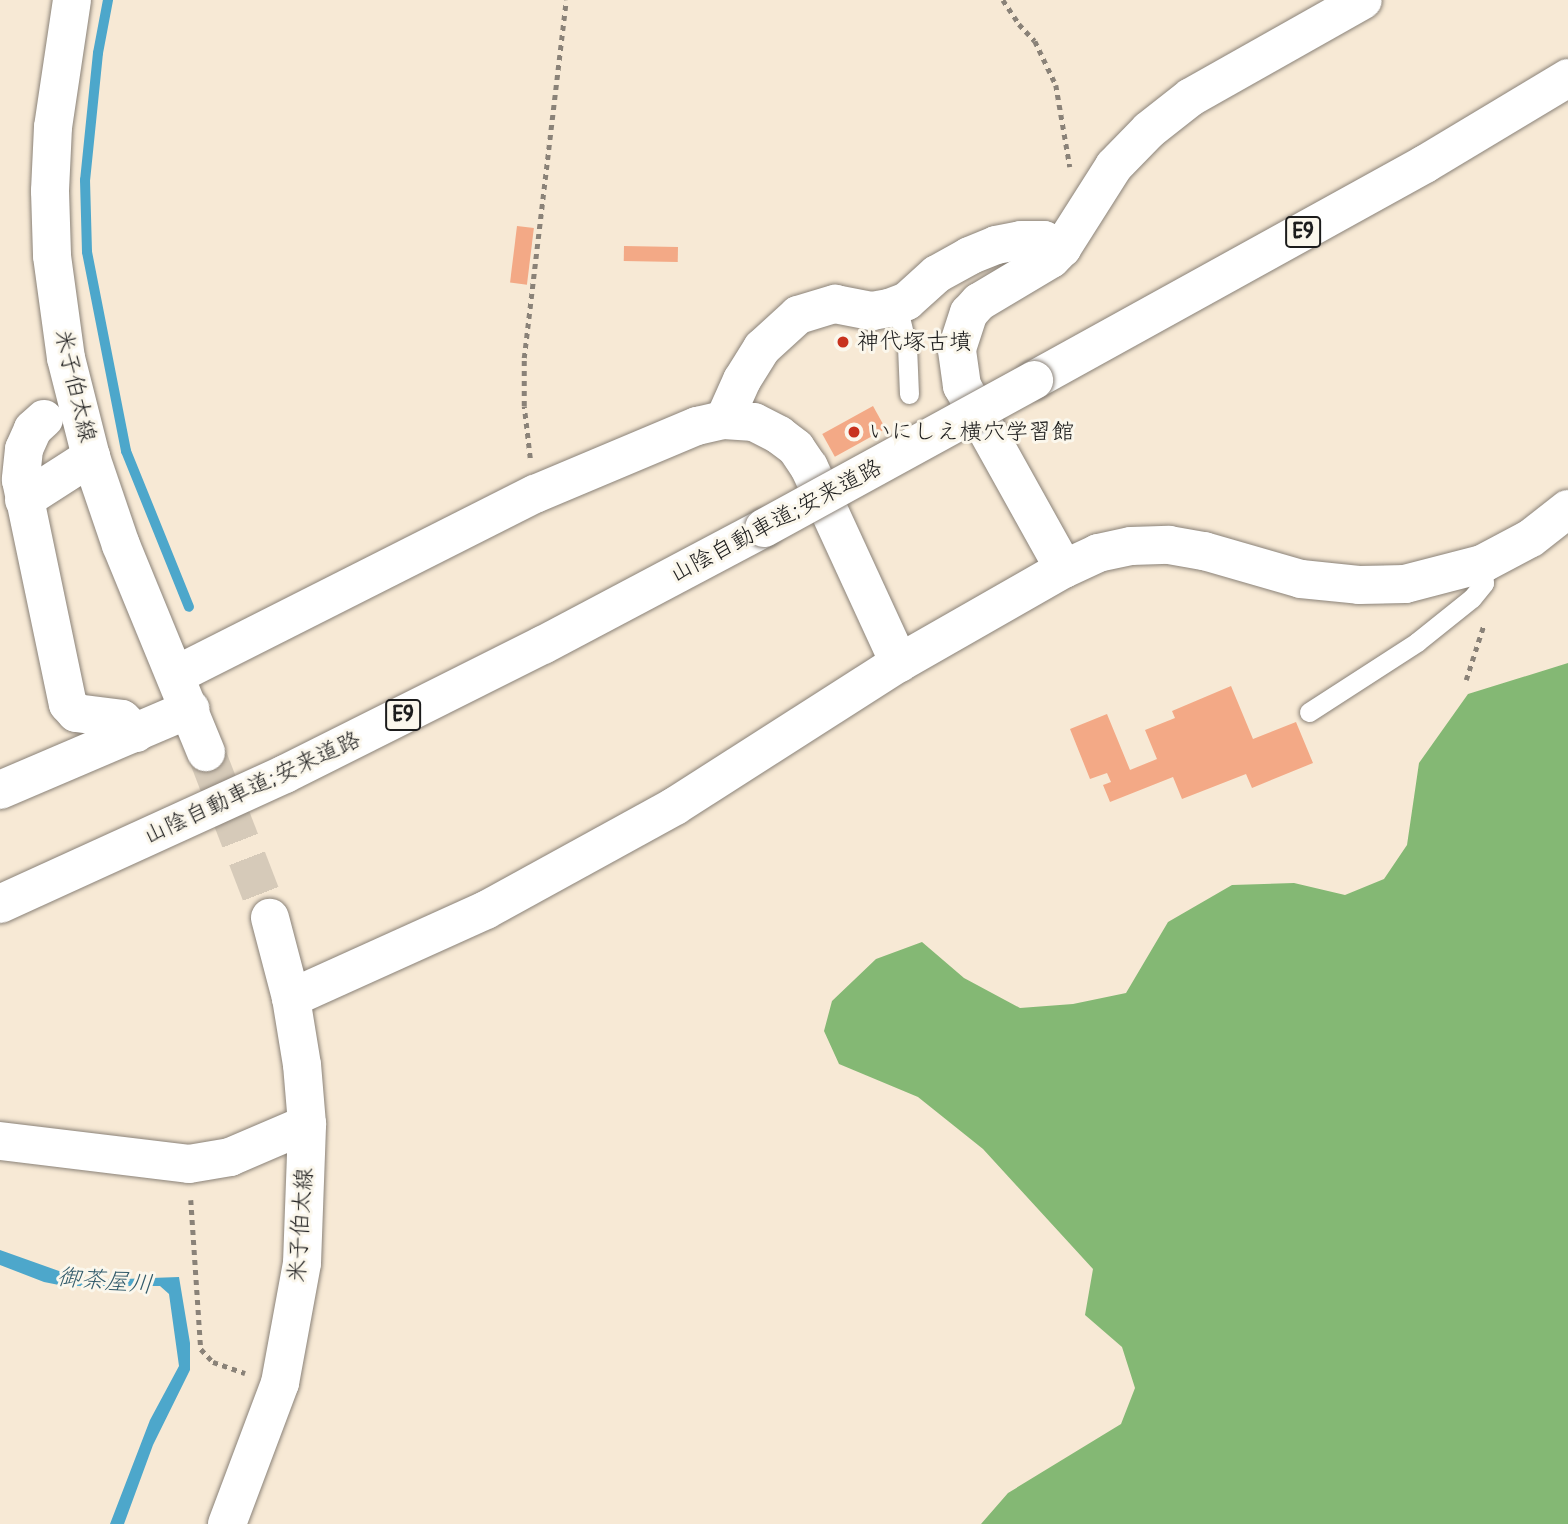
<!DOCTYPE html>
<html>
<head>
<meta charset="utf-8">
<style>
  body { margin:0 }
  #map { position:relative; width:1568px; height:1524px; overflow:hidden; background:#f7e9d5; font-family:Pangolin,"Klee One",sans-serif }
  div>[style] { position:absolute }
  [style*='--x'] { left:calc(var(--x)*1px); top:calc(var(--y)*1px); width:calc(var(--w)*1px); rotate:calc(var(--a)*1deg) }
  .forest>* { inset:0; background:#84b874 }
  .water>* { inset:0; background:#4da7cb }
  .stream>* { height:10px; margin:-5px; padding:0 5px; transform-origin:5px; border-radius:5px; background:#4da7cb }
  .building>* { inset:0; background:#f3a986; transform-origin:0 0 }
  .secondary-tunnel>* { height:38px; margin-top:-19px; transform-origin:0; background:repeating-linear-gradient(90deg,#d6cab9 0 38px,transparent 0 57px) }
  .path>* { height:4.5px; margin-top:-2.25px; transform-origin:0; background:repeating-linear-gradient(90deg,#8a8278 0 5px,transparent 0 10px) }
  .roads { filter:drop-shadow(0 0 2px #8a8278) drop-shadow(0 0 2px #8a8278) }
  .lane>* { height:19px; margin:-9.5px; padding:0 9.5px; transform-origin:9.5px; border-radius:9.5px; background:#fff }
  .street>* { height:38px; margin:-19px; padding:0 19px; transform-origin:19px; border-radius:19px; background:#fff }
  .secondary>* { height:38px; margin:-19px; padding:0 19px; transform-origin:19px; border-radius:19px; background:#fff }
  .highway>* { height:38px; margin:-19px; padding:0 19px; transform-origin:19px; border-radius:19px; background:#fff }
  .bridges { filter:drop-shadow(0 0 2px #8a8278) drop-shadow(0 0 2px #8a8278) }
  .highway-bridge>* { height:38px; margin:-19px; padding:0 19px; transform-origin:19px; border-radius:19px; background:#fff }
  .dots>* { width:19px; height:19px; translate:-50% -50%; box-sizing:border-box; border:4px solid #fbf7ec; border-radius:50% }
  span { translate:-50% -50%; white-space:nowrap; text-align:center; line-height:1.15; -webkit-text-stroke:6px #fbf7ec; paint-order:stroke }
  .shield-label span { padding:2px 5px; background:#fbf7ec; border:2px solid; border-radius:5px; -webkit-text-stroke-width:0 }
  .shield-label { font-size:21px; color:#1c1c1c; font-weight:700 }
  .poi-label { font-size:23px; color:#1c1c1c }
  .left { translate:0 -50%; text-align:left }
  .street-label { font-size:23px; color:#1c1c1c }
  .water-label { font-size:24px; color:#325b6b; font-style:italic }
</style>
</head>
<body>
<div id="map">
  <div class="forest">
    <div style="clip-path:polygon(1568px 663px,1568px 1524px,981px 1524px,1008px 1493px,1121px 1424px,1135px 1388px,1122px 1347px,1085px 1315px,1093px 1269px,983px 1149px,918px 1097px,839px 1064px,824px 1031px,832px 1001px,876px 959px,922px 942px,964px 978px,1020px 1008px,1073px 1004px,1126px 993px,1168px 922px,1232px 885px,1294px 883px,1345px 895px,1384px 879px,1407px 845px,1419px 763px,1468px 694px)"></div>
  </div>
  <div class="water">
    <div style="clip-path:polygon(0 1250px,59px 1271px,96px 1280px,179px 1277px,190px 1343px,190px 1370px,153px 1445px,124px 1524px,110px 1524px,150px 1420px,179px 1366px,169px 1294px,160px 1286px,64px 1286px,44px 1282px,0 1265px)"></div>
  </div>
  <div class="stream">
    <div style="--x:108;--y:0;--w:54;--a:100.7"></div>
    <div style="--x:98;--y:53;--w:128;--a:95.8"></div>
    <div style="--x:85;--y:180;--w:72;--a:88.4"></div>
    <div style="--x:87;--y:252;--w:203;--a:78.9"></div>
    <div style="--x:126;--y:451;--w:168;--a:68"></div>
  </div>
  <div class="building">
    <div style="left:517px;top:226px;width:17px;height:57px;rotate:7deg"></div>
    <div style="left:624px;top:246px;width:54px;height:15px;rotate:1deg"></div>
    <div style="left:873px;top:406px;width:26px;height:58px;rotate:61deg"></div>
    <div style="clip-path:polygon(1231px 686px,1253px 739px,1296px 722px,1313px 763px,1252px 788px,1246px 774px,1182px 799px,1173px 777px,1110px 802px,1103px 785px,1111px 782px,1107px 773px,1090px 779px,1070px 729px,1107px 714px,1130px 770px,1157px 759px,1145px 730px,1175px 718px,1172px 711px)"></div>
  </div>
  <div class="secondary-tunnel">
    <div style="--x:206;--y:752;--w:178;--a:68.9"></div>
  </div>
  <div class="path">
    <div style="--x:1003;--y:0;--w:29;--a:56"></div>
    <div style="--x:1019;--y:24;--w:23;--a:47"></div>
    <div style="--x:1035;--y:41;--w:49;--a:64.5"></div>
    <div style="--x:1056;--y:85;--w:83;--a:80.3"></div>
    <div style="--x:530;--y:458;--w:52;--a:-96.6"></div>
    <div style="--x:524;--y:406;--w:48;--a:-90"></div>
    <div style="--x:524;--y:358;--w:360;--a:-83.3"></div>
    <div style="--x:1466;--y:680;--w:59;--a:-72.2"></div>
    <div style="--x:191;--y:1200;--w:149;--a:86.2"></div>
    <div style="--x:201;--y:1349;--w:18;--a:47"></div>
    <div style="--x:213;--y:1362;--w:34;--a:19"></div>
  </div>
  <div class="roads">
    <div class="lane">
      <div style="--x:897;--y:305;--w:42;--a:76.3"></div>
      <div style="--x:907;--y:346;--w:48;--a:87.6"></div>
      <div style="--x:1309;--y:712;--w:129;--a:-32.9"></div>
      <div style="--x:1417;--y:642;--w:70;--a:-38.7"></div>
      <div style="--x:1472;--y:598;--w:19;--a:-51"></div>
      <div style="--x:1484;--y:583;--w:19;--a:-96"></div>
    </div>
    <div class="street">
      <div style="--x:44;--y:419;--w:15;--a:138"></div>
      <div style="--x:33;--y:429;--w:22;--a:114"></div>
      <div style="--x:24;--y:449;--w:31;--a:96"></div>
      <div style="--x:21;--y:480;--w:229;--a:78.2"></div>
      <div style="--x:68;--y:704;--w:12;--a:48"></div>
      <div style="--x:76;--y:713;--w:46;--a:7.4"></div>
      <div style="--x:122;--y:719;--w:20;--a:45"></div>
      <div style="--x:724;--y:420;--w:44;--a:-65.8"></div>
      <div style="--x:742;--y:380;--w:38;--a:-58"></div>
      <div style="--x:762;--y:348;--w:49;--a:-42.5"></div>
      <div style="--x:798;--y:315;--w:39;--a:-17"></div>
      <div style="--x:835;--y:304;--w:38;--a:11"></div>
      <div style="--x:872;--y:311;--w:17;--a:-10"></div>
      <div style="--x:889;--y:308;--w:19;--a:-21"></div>
      <div style="--x:907;--y:301;--w:40;--a:-42"></div>
      <div style="--x:937;--y:274;--w:37;--a:-29"></div>
      <div style="--x:969;--y:256;--w:29;--a:-22"></div>
      <div style="--x:996;--y:245;--w:25;--a:-11"></div>
      <div style="--x:1021;--y:240;--w:23;--a:0"></div>
      <div style="--x:1044;--y:240;--w:20;--a:24"></div>
      <div style="--x:24;--y:500;--w:80;--a:-32.7"></div>
      <div style="--x:1064;--y:569;--w:210;--a:-119.1"></div>
      <div style="--x:962;--y:386;--w:37;--a:-98"></div>
      <div style="--x:957;--y:349;--w:38;--a:-72"></div>
      <div style="--x:969;--y:313;--w:15;--a:-48"></div>
      <div style="--x:979;--y:302;--w:84;--a:-30.8"></div>
      <div style="--x:1051;--y:259;--w:16;--a:-45"></div>
      <div style="--x:1062;--y:248;--w:97;--a:-57.6"></div>
      <div style="--x:1114;--y:166;--w:50;--a:-45.8"></div>
      <div style="--x:1149;--y:130;--w:53;--a:-38.2"></div>
      <div style="--x:1191;--y:97;--w:197;--a:-29.4"></div>
      <div style="--x:176;--y:675;--w:402;--a:-26.8"></div>
      <div style="--x:535;--y:494;--w:176;--a:-22.8"></div>
      <div style="--x:697;--y:426;--w:28;--a:-13"></div>
      <div style="--x:724;--y:420;--w:30;--a:4"></div>
      <div style="--x:754;--y:422;--w:28;--a:27"></div>
      <div style="--x:779;--y:435;--w:21;--a:37"></div>
      <div style="--x:796;--y:448;--w:23;--a:56"></div>
      <div style="--x:809;--y:467;--w:216;--a:65.3"></div>
      <div style="--x:0;--y:790;--w:207;--a:-23.1"></div>
      <div style="--x:291;--y:998;--w:214;--a:-24.3"></div>
      <div style="--x:486;--y:910;--w:216;--a:-28.8"></div>
      <div style="--x:675;--y:806;--w:266;--a:-32.6"></div>
      <div style="--x:899;--y:663;--w:190;--a:-29.7"></div>
      <div style="--x:1064;--y:569;--w:38;--a:-25"></div>
      <div style="--x:1098;--y:553;--w:34;--a:-12"></div>
      <div style="--x:1131;--y:546;--w:38;--a:-2"></div>
      <div style="--x:1169;--y:545;--w:36;--a:10"></div>
      <div style="--x:1204;--y:551;--w:101;--a:16.1"></div>
      <div style="--x:1301;--y:579;--w:58;--a:5.9"></div>
      <div style="--x:1359;--y:585;--w:46;--a:-1.2"></div>
      <div style="--x:1405;--y:584;--w:80;--a:-14.6"></div>
      <div style="--x:1482;--y:564;--w:55;--a:-28"></div>
      <div style="--x:1531;--y:538;--w:47;--a:-38.1"></div>
      <div style="--x:0;--y:1141;--w:190;--a:6.9"></div>
      <div style="--x:189;--y:1164;--w:42;--a:-9.7"></div>
      <div style="--x:230;--y:1157;--w:84;--a:-23.2"></div>
    </div>
    <div class="secondary">
      <div style="--x:72;--y:0;--w:128;--a:98.5"></div>
      <div style="--x:53;--y:127;--w:64;--a:92.7"></div>
      <div style="--x:50;--y:191;--w:65;--a:88.2"></div>
      <div style="--x:52;--y:256;--w:103;--a:82.2"></div>
      <div style="--x:66;--y:358;--w:102;--a:75.8"></div>
      <div style="--x:91;--y:457;--w:93;--a:71.2"></div>
      <div style="--x:121;--y:545;--w:224;--a:67.7"></div>
      <div style="--x:227;--y:1524;--w:151;--a:-69.4"></div>
      <div style="--x:280;--y:1383;--w:122;--a:-79.6"></div>
      <div style="--x:302;--y:1263;--w:139;--a:-87.9"></div>
      <div style="--x:307;--y:1124;--w:59;--a:-94.8"></div>
      <div style="--x:302;--y:1065;--w:68;--a:-99.3"></div>
      <div style="--x:291;--y:998;--w:83;--a:-104.7"></div>
    </div>
    <div class="highway">
      <div style="--x:1034;--y:380;--w:447;--a:-28.9"></div>
      <div style="--x:1425;--y:164;--w:167;--a:-31"></div>
      <div style="--x:0;--y:904;--w:313;--a:-24.5"></div>
      <div style="--x:285;--y:774;--w:288;--a:-26.6"></div>
      <div style="--x:543;--y:645;--w:250;--a:-27.9"></div>
    </div>
  </div>
  <div class="bridges">
    <div class="highway-bridge">
      <div style="--x:764;--y:528;--w:308;--a:-28.7"></div>
    </div>
  </div>
  <div class="dots">
    <div style="left:843px;top:342px;background:#c8321e"></div>
    <div style="left:854px;top:432px;background:#c8321e"></div>
  </div>
  <div class="shield-label">
    <span style="left:1303px;top:232px">E9</span>
    <span style="left:403px;top:715px">E9</span>
  </div>
  <div class="poi-label">
    <span class="left" style="left:857px;top:342px">神代塚古墳</span>
    <span class="left" style="left:868px;top:432px">いにしえ横穴学習館</span>
  </div>
  <div class="street-label">
    <span style="left:75px;top:386px;rotate:77deg">米子伯太線</span>
    <span style="left:776px;top:521px;rotate:-28deg">山陰自動車道;安来道路</span>
    <span style="left:252px;top:788px;rotate:-25deg">山陰自動車道;安来道路</span>
    <span style="left:301px;top:1225px;rotate:-86deg">米子伯太線</span>
  </div>
  <div class="water-label">
    <span style="left:105px;top:1281px;rotate:5deg">御茶屋川</span>
  </div>
</div>
</body>
</html>
